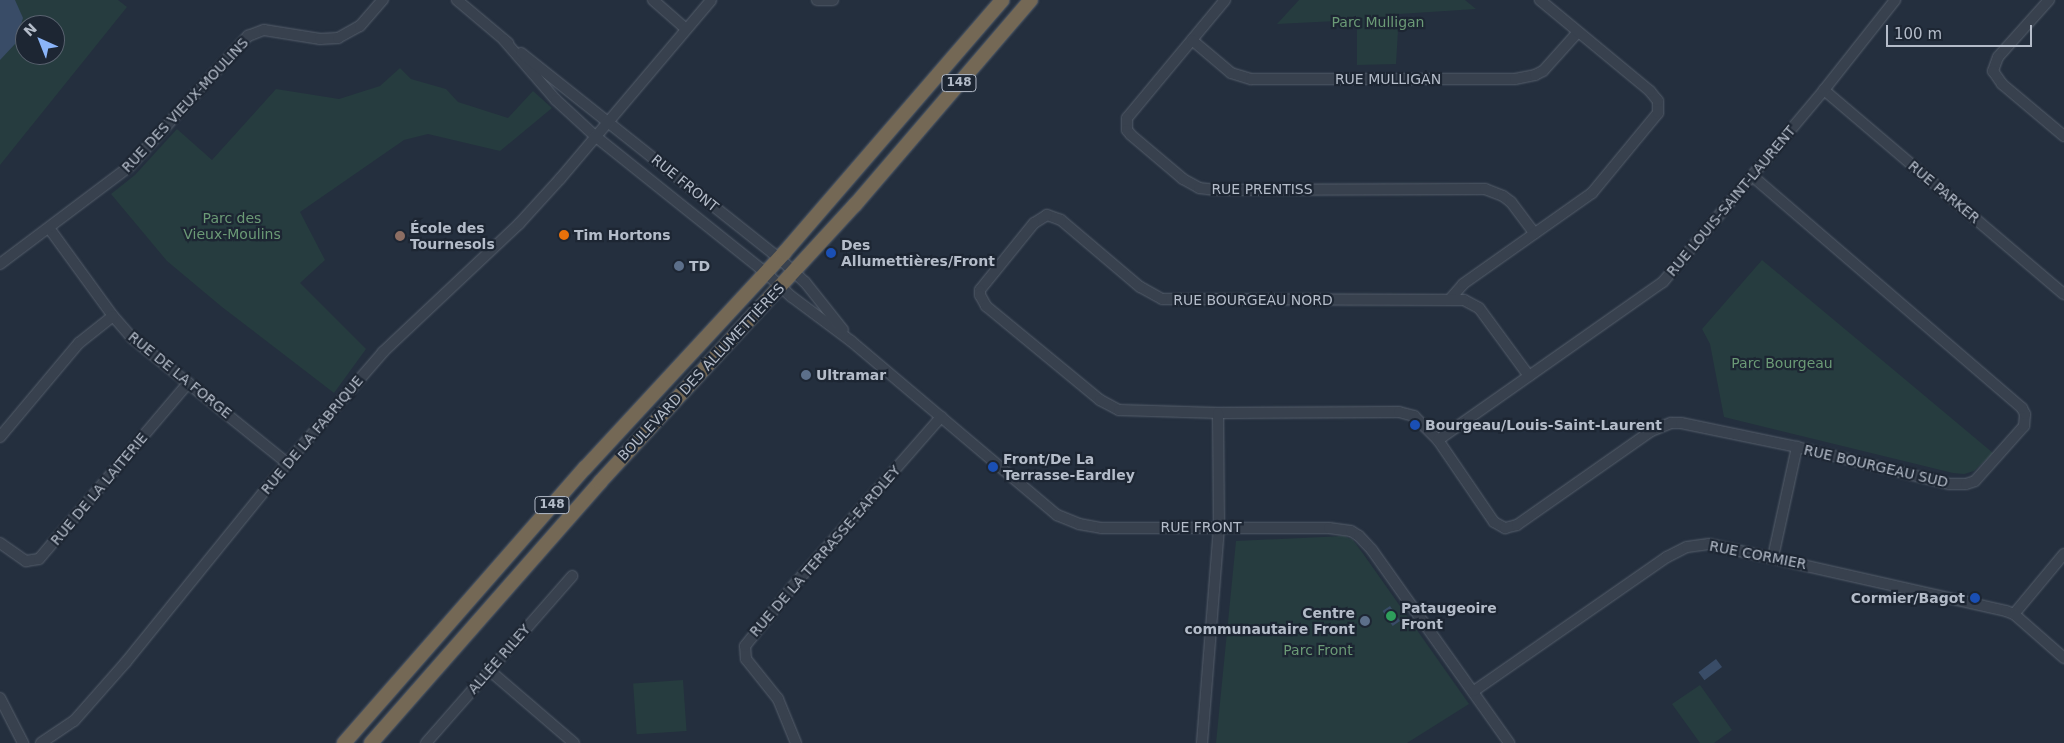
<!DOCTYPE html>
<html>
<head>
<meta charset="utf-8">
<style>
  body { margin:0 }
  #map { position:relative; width:2064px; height:743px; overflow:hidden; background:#242f3e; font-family:"DejaVu Sans",sans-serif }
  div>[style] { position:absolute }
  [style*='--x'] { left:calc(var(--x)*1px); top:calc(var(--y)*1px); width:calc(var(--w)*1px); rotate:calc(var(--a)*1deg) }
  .green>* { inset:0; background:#263c3f; transform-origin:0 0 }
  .water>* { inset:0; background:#394c67; transform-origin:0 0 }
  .roads { filter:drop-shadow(0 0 1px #565f6c) drop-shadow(0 0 1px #565f6c) }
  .minor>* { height:10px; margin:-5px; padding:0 5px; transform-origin:5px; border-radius:5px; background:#38414e }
  .highway>* { height:14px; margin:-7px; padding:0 7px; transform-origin:7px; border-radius:7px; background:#746855 }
  .dots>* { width:14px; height:14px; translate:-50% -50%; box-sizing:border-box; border:2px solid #1d2633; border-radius:50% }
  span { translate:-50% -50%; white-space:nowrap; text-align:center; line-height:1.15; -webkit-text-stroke:4.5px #1d2633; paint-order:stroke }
  .shield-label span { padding:1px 4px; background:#1d2633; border:1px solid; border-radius:4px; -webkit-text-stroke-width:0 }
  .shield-label { font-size:12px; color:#b4bcc9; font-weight:700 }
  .park-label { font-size:14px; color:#6b9a76 }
  .street-label { font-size:14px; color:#b4bcc9 }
  .poi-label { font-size:14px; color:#b4bcc9; font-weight:700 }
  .left { translate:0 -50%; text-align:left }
  .right { translate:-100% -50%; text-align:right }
  .north { position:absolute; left:15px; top:15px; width:50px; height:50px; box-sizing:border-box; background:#1d2633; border:1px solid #59626f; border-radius:50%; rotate:316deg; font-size:14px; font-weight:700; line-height:20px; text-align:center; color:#b4bcc9 }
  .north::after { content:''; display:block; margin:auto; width:18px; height:22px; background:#8ab4f8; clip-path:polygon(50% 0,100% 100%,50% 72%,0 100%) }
  .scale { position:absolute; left:1886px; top:25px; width:146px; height:22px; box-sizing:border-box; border:2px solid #b4bcc9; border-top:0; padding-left:6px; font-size:15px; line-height:18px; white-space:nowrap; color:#b4bcc9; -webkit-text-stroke:4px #1d2633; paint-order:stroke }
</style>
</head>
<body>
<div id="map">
  <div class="green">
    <div style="clip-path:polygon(evenodd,0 0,118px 0,127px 7px,0 165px,0 0,25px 25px,55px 25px,55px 55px,25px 55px,25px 25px)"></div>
    <div style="clip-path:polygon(1299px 0,1465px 0,1476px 9px,1399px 14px,1396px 64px,1357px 65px,1357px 20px,1277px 24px)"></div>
    <div style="clip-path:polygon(400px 68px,411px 79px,446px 89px,458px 102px,508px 118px,533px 91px,552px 108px,500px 151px,428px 134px,404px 140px,300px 212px,325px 260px,300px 283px,366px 349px,334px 393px,222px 307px,167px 261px,111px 194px,135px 175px,177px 129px,212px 160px,276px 89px,339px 99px,380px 86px)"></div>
    <div style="clip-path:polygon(1762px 260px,1858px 340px,1993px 453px,1974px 471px,1964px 474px,1953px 473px,1724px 417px,1710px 344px,1702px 329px)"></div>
    <div style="clip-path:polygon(1344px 536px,1353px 540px,1364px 555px,1469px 704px,1407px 743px,1216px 743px,1236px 541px)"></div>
    <div style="left:683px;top:680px;width:51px;height:50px;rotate:86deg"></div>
    <div style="clip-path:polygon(1700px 685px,1732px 730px,1714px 743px,1700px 743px,1672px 704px)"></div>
  </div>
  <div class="water">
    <div style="clip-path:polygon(0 0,15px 0,23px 18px,15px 44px,0 60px)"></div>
    <div style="left:1390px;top:606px;width:18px;height:9px;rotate:56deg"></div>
    <div style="left:1716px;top:659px;width:10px;height:22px;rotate:53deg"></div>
  </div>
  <div class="roads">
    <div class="minor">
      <div style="--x:457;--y:0;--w:67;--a:40.1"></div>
      <div style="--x:653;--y:0;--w:44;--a:41.3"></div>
      <div style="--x:817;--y:0;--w:16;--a:0"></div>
      <div style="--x:1225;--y:0;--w:153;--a:129.7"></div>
      <div style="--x:1127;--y:118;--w:12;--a:90"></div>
      <div style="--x:1127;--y:130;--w:6;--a:51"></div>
      <div style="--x:1131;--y:135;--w:68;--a:40.2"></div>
      <div style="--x:1183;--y:179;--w:18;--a:29"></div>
      <div style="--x:1199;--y:188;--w:17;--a:7"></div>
      <div style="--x:1216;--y:190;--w:269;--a:-0.2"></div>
      <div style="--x:1485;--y:189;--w:19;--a:21"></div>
      <div style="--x:1503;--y:196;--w:10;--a:37"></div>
      <div style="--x:1511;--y:202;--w:39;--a:53"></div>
      <div style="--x:2049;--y:0;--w:76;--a:131.8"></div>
      <div style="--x:1998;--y:57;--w:15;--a:110"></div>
      <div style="--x:1993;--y:71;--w:16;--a:55"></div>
      <div style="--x:2002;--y:84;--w:81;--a:40"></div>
      <div style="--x:504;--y:40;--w:79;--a:49.1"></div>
      <div style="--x:556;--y:100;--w:53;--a:42.7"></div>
      <div style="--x:595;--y:136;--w:219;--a:38.7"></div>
      <div style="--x:766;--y:273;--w:35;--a:43"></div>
      <div style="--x:792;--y:297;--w:74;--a:36.7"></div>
      <div style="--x:851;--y:341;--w:270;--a:40.2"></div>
      <div style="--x:1057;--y:515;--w:24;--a:22"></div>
      <div style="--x:1079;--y:524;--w:22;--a:10"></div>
      <div style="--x:1101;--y:528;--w:228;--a:0"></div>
      <div style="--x:1329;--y:528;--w:22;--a:8"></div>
      <div style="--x:1351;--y:531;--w:9;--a:32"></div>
      <div style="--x:1359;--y:536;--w:19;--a:47"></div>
      <div style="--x:1372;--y:550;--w:237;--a:54.6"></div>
      <div style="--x:1192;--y:40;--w:51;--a:40.2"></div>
      <div style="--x:1231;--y:73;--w:21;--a:17"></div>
      <div style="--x:1251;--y:79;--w:264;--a:0"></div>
      <div style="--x:1515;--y:79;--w:20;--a:-11"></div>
      <div style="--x:1535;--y:75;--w:9;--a:-27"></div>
      <div style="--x:1543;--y:71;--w:52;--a:-48.1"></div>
      <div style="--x:521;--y:53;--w:330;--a:38.5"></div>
      <div style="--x:779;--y:258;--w:35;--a:43"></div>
      <div style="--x:805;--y:282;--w:61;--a:51.6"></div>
      <div style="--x:1824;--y:90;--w:315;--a:40.4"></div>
      <div style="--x:49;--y:228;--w:109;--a:54"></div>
      <div style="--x:113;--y:316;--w:29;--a:49"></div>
      <div style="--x:132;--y:338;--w:199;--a:38.9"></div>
      <div style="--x:0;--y:264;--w:163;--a:-37"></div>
      <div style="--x:130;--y:166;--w:176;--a:-47.8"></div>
      <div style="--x:248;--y:36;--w:17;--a:-21"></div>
      <div style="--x:264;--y:30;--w:57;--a:9.1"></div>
      <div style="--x:320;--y:39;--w:18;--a:-3"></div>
      <div style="--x:338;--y:38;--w:25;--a:-29"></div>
      <div style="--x:360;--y:26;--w:35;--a:-49"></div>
      <div style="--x:1451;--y:298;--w:18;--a:-49"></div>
      <div style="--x:1463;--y:284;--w:158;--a:-35.2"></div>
      <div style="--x:1592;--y:193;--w:104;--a:-50.5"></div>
      <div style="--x:1658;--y:113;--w:12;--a:-90"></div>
      <div style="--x:1658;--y:101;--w:13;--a:-129"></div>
      <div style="--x:1650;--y:91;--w:143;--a:-140.4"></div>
      <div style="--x:1529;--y:376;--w:84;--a:-126.3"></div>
      <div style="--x:1479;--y:308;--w:17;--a:-152"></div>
      <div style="--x:1464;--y:300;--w:302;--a:-179.8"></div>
      <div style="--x:1162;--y:299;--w:25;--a:-151"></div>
      <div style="--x:1140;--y:287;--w:104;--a:-139.7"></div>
      <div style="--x:1061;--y:220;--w:15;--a:-160"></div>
      <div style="--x:1047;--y:215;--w:15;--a:148"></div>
      <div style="--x:1034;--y:223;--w:86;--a:128.9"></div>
      <div style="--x:980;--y:290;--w:5;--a:90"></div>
      <div style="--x:980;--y:295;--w:13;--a:61"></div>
      <div style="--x:986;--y:306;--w:148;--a:39.5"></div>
      <div style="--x:1100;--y:400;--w:21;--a:28"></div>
      <div style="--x:1119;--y:410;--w:99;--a:1.7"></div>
      <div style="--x:1218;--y:413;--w:181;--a:-0.3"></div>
      <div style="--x:1399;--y:412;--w:16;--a:15"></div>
      <div style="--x:1414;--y:416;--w:34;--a:45"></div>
      <div style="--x:1438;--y:440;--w:99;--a:55.7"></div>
      <div style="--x:1494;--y:522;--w:13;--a:29"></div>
      <div style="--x:1505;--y:528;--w:12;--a:-14"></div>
      <div style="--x:1517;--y:525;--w:164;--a:-35"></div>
      <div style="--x:1651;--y:431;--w:22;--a:-22"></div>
      <div style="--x:1671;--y:423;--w:10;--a:0"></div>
      <div style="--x:1681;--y:423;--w:118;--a:11.7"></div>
      <div style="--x:1797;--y:447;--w:156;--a:13.7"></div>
      <div style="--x:1949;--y:484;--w:17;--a:0"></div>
      <div style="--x:1966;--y:484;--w:9;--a:-18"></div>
      <div style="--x:1975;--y:481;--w:74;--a:-48.3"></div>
      <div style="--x:2024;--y:426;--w:12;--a:-85"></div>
      <div style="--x:2025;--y:414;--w:7;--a:-117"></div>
      <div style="--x:2022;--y:408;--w:356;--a:-139.3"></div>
      <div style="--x:0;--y:437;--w:123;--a:-50"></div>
      <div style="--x:79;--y:343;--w:43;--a:-38.5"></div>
      <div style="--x:1438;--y:440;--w:275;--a:-35.1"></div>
      <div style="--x:1663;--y:282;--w:251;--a:-50"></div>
      <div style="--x:1824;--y:90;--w:115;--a:-51.7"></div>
      <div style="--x:0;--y:543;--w:32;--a:35"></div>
      <div style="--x:26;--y:561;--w:13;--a:-9"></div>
      <div style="--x:39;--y:559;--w:231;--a:-49.7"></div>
      <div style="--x:1773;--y:557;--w:113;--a:-77.7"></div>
      <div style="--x:2014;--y:614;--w:78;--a:-50.2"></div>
      <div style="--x:489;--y:670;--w:112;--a:40.7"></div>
      <div style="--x:1474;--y:691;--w:235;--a:-34.8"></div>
      <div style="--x:1667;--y:557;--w:22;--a:-27"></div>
      <div style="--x:1687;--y:547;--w:22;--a:-8"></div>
      <div style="--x:1709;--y:544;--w:304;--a:12.7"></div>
      <div style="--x:2006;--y:611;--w:9;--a:21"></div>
      <div style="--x:2014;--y:614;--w:67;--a:41.3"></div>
      <div style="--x:0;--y:698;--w:51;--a:62.9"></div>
      <div style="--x:41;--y:743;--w:40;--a:-34"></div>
      <div style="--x:74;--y:721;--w:79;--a:-48.6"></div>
      <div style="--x:126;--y:662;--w:256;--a:-51"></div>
      <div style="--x:287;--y:463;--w:147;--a:-49.1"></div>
      <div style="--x:383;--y:352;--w:187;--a:-43.3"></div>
      <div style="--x:519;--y:224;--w:61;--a:-47.7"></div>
      <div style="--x:560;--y:179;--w:234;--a:-49.8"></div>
      <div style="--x:426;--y:743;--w:222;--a:-48.8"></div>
      <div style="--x:796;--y:743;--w:48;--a:-112.2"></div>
      <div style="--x:778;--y:699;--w:51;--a:-128.7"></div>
      <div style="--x:746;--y:659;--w:13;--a:-94"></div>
      <div style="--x:745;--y:646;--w:77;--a:-51.3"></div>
      <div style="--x:793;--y:586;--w:225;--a:-48.8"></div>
      <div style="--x:1202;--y:743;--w:217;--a:-85.5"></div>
      <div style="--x:1219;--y:527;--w:114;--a:-90.5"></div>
    </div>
    <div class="highway">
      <div style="--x:344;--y:743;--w:366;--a:-48.8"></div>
      <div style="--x:585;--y:468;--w:293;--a:-47.2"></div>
      <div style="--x:784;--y:253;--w:334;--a:-49.2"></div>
      <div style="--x:371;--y:743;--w:347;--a:-48.7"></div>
      <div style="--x:600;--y:482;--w:377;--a:-47.4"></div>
      <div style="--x:855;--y:205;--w:270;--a:-49.4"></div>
    </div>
  </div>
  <div class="dots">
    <div style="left:564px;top:235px;background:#e8710a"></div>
    <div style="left:400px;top:236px;background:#8d6e63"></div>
    <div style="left:831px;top:253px;background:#1a4fb4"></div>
    <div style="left:679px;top:266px;background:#5c6f8a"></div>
    <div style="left:806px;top:375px;background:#5c6f8a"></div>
    <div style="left:1415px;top:425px;background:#1a4fb4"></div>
    <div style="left:993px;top:467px;background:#1a4fb4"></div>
    <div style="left:1975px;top:598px;background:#1a4fb4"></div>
    <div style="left:1391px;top:616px;background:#2e9e5b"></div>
    <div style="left:1365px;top:621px;background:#5c6f8a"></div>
  </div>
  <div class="shield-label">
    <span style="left:959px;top:83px">148</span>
    <span style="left:552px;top:505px">148</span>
  </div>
  <div class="park-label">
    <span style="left:1378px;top:22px">Parc Mulligan</span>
    <span style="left:232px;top:226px">Parc des<br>Vieux-Moulins</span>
    <span style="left:1782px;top:363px">Parc Bourgeau</span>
    <span style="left:1318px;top:650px">Parc Front</span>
  </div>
  <div class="street-label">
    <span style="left:1388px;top:79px">RUE MULLIGAN</span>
    <span style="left:185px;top:105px;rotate:-47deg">RUE DES VIEUX-MOULINS</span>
    <span style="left:685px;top:183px;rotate:39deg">RUE FRONT</span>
    <span style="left:1262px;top:189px">RUE PRENTISS</span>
    <span style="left:1944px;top:192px;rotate:40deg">RUE PARKER</span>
    <span style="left:1731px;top:201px;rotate:-50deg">RUE LOUIS-SAINT-LAURENT</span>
    <span style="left:1253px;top:300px">RUE BOURGEAU NORD</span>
    <span style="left:701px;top:372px;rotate:-47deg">BOULEVARD DES ALLUMETTIÈRES</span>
    <span style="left:180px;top:375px;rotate:39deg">RUE DE LA FORGE</span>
    <span style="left:312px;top:435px;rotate:-50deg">RUE DE LA FABRIQUE</span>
    <span style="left:1876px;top:466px;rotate:13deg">RUE BOURGEAU SUD</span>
    <span style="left:99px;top:489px;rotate:-50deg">RUE DE LA LAITERIE</span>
    <span style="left:1201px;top:527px">RUE FRONT</span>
    <span style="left:825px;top:551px;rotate:-49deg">RUE DE LA TERRASSE-EARDLEY</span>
    <span style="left:1758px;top:555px;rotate:11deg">RUE CORMIER</span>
    <span style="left:499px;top:659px;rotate:-49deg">ALLÉE RILEY</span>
  </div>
  <div class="poi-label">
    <span class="left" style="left:410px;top:236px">École des<br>Tournesols</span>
    <span class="left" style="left:574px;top:235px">Tim Hortons</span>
    <span class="left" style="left:841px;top:253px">Des<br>Allumettières/Front</span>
    <span class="left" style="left:689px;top:266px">TD</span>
    <span class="left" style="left:816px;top:375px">Ultramar</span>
    <span class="left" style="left:1425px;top:425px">Bourgeau/Louis-Saint-Laurent</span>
    <span class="left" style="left:1003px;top:467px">Front/De La<br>Terrasse-Eardley</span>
    <span class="right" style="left:1965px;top:598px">Cormier/Bagot</span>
    <span class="left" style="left:1401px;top:616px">Pataugeoire<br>Front</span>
    <span class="right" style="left:1355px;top:621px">Centre<br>communautaire Front</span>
  </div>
  <div class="north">N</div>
  <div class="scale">100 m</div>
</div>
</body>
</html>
